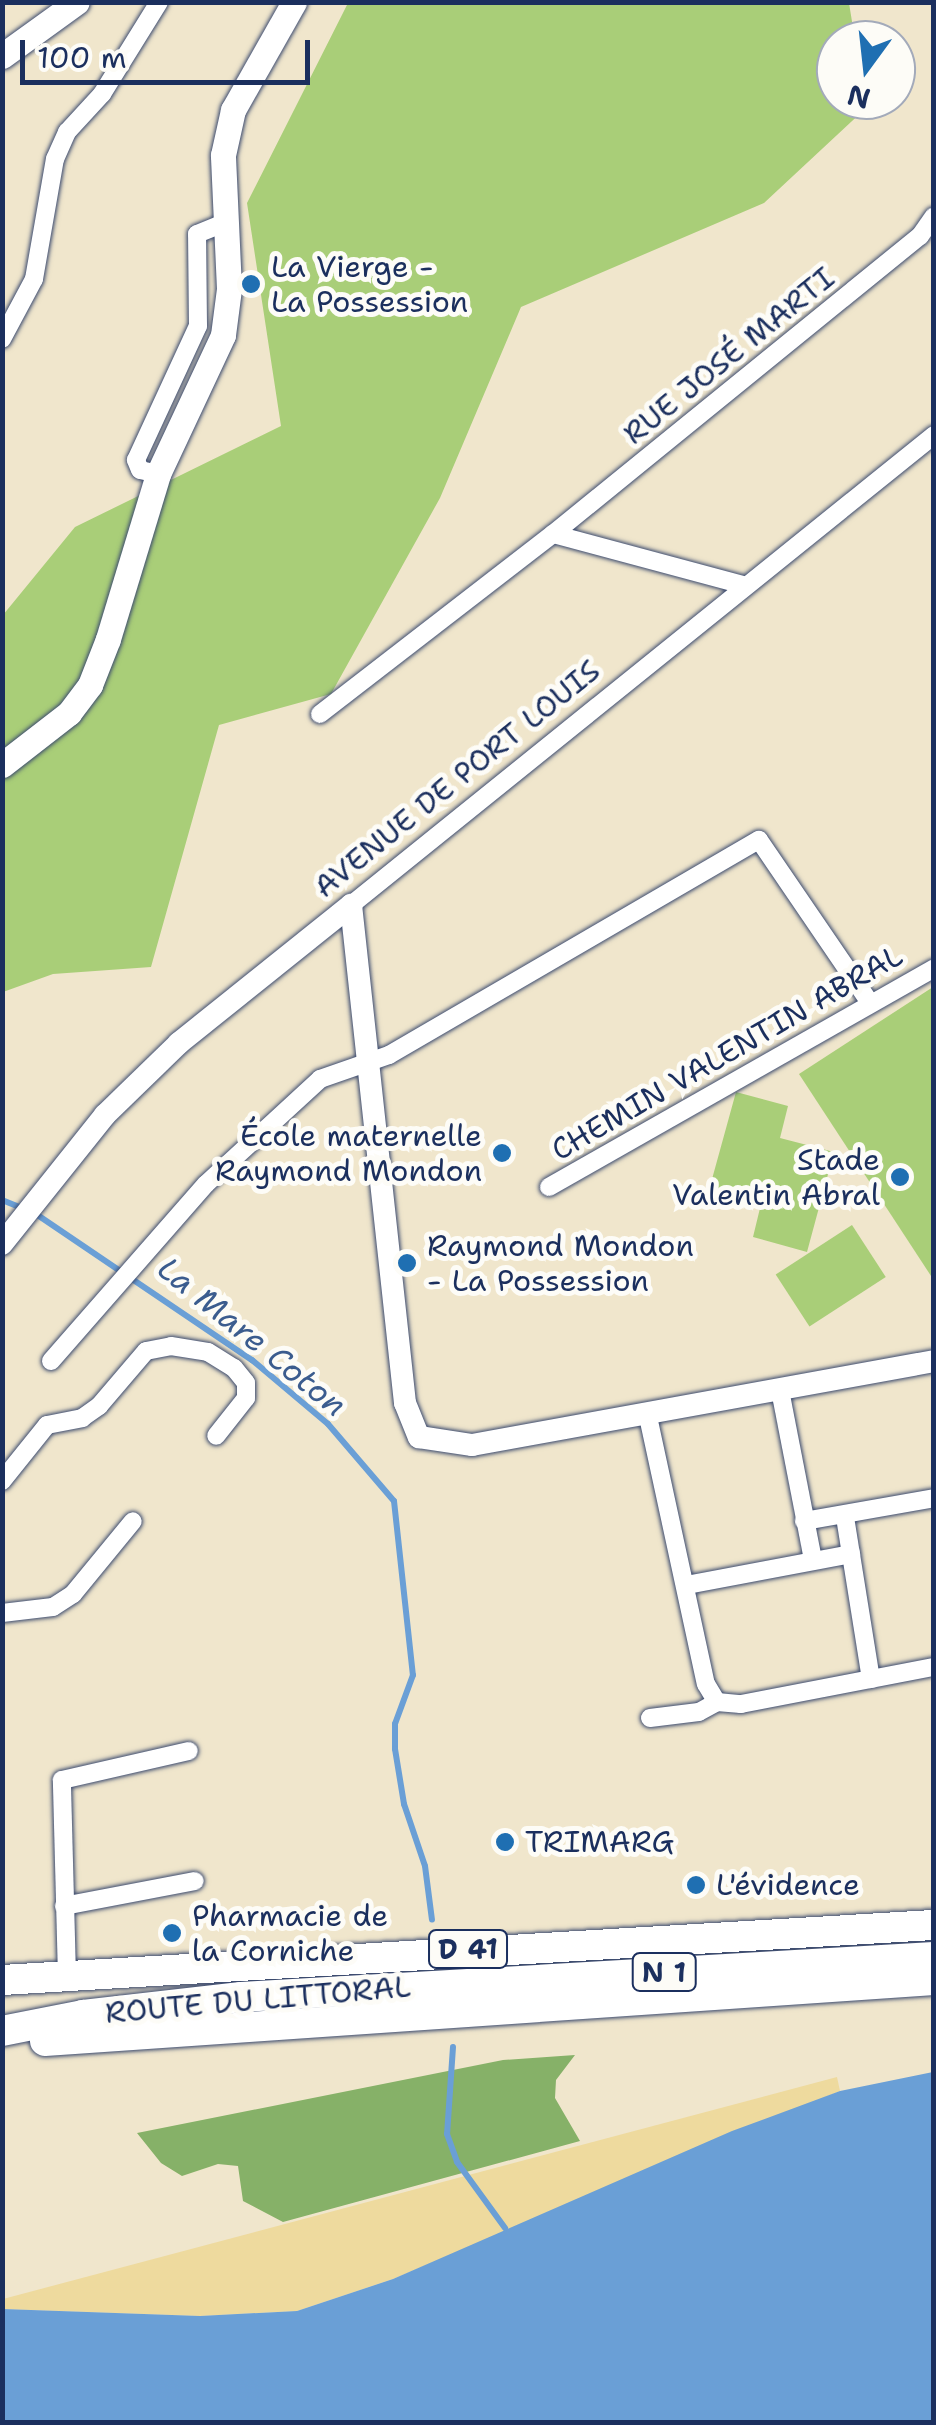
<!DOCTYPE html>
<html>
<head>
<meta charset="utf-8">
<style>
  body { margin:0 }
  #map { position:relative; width:936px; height:2425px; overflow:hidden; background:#f0e6cc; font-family:"Shantell Sans",sans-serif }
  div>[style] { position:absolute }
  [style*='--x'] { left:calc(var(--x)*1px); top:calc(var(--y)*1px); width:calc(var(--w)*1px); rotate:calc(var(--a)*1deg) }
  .green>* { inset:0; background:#a9ce78; transform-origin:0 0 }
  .forest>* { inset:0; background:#86b168 }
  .sand>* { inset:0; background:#eeda9e }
  .water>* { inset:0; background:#6a9fd6 }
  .stream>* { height:6px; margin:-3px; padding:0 3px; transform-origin:3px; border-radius:3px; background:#6a9fd6 }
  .roads { filter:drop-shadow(0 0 2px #3b4a6e) drop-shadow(0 0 2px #3b4a6e) }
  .minor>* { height:18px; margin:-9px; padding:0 9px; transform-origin:9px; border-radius:9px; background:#fff }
  .tertiary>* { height:22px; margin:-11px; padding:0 11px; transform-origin:11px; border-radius:11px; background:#fff }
  .secondary>* { height:25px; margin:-12.5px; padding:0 12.5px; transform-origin:12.5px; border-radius:12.5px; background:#fff }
  .primary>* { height:30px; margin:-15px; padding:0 15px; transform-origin:15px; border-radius:15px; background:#fff }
  .dots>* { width:28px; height:28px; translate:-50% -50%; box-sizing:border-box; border:5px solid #fdfcf7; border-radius:50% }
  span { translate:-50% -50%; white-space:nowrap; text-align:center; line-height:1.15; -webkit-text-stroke:10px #fdfcf7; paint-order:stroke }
  .shield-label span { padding:2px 8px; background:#fdfcf7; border:2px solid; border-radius:8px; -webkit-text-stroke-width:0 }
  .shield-label { font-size:28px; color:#1b2f5e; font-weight:700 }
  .poi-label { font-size:30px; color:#1b2f5e }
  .left { translate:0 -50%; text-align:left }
  .right { translate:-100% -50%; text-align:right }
  .street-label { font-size:30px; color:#1b2f5e }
  .water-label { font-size:32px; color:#3b5c8e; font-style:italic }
  .frame { position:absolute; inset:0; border:5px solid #1b2f5e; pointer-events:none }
  .north { position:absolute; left:816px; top:20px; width:100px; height:100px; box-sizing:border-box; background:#fdfcf7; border:2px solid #a3aaba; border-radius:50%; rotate:195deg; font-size:28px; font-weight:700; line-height:40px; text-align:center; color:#1b2f5e }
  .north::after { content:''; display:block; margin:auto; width:35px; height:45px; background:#1f6fb2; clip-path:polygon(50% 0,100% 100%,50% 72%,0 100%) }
  .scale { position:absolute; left:20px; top:40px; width:290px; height:45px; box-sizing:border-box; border:5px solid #1b2f5e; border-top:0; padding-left:12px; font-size:30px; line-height:35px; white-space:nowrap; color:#1b2f5e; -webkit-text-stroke:8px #fdfcf7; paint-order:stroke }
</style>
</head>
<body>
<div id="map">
  <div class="green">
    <div style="clip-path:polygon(348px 3px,849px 3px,855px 40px,836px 40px,836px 100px,865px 100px,866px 108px,764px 203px,521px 307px,440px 498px,331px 694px,219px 725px,151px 967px,53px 974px,3px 992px,3px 615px,75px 527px,281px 426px,247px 203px)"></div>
    <div style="clip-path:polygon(933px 987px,933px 1279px,799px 1074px)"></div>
    <div style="clip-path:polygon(736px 1092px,788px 1106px,780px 1138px,834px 1152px,807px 1252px,753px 1237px,761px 1204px,709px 1190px)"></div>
    <div style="left:852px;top:1225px;width:62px;height:91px;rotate:57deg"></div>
  </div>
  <div class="forest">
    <div style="clip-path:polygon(575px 2055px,556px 2080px,555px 2098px,580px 2141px,283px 2222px,243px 2201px,238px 2166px,218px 2164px,182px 2176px,161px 2163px,137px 2133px,503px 2060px)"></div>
  </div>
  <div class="sand">
    <div style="clip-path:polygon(837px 2077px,840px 2091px,393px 2279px,297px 2311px,200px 2316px,3px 2309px,3px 2299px)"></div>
  </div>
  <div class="water">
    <div style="clip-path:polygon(933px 2072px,933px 2422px,3px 2422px,3px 2309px,200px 2316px,297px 2311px,393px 2279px,732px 2131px,840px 2091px)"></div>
  </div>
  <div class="stream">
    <div style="--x:2;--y:1200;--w:24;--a:22"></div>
    <div style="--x:36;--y:1214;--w:261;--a:34.1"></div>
    <div style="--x:252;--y:1360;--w:99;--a:40.1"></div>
    <div style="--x:328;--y:1424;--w:101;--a:49.4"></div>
    <div style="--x:394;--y:1501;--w:175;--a:83.8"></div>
    <div style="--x:413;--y:1675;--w:52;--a:110.2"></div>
    <div style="--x:395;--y:1724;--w:25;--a:90"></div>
    <div style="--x:395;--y:1749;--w:56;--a:80.7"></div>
    <div style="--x:404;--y:1804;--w:65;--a:71.3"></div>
    <div style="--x:425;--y:1866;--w:54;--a:82.6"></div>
    <div style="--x:453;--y:2047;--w:87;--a:93.9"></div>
    <div style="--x:447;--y:2134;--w:30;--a:70"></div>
    <div style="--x:457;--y:2162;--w:82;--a:54"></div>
  </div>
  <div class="roads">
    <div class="minor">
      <div style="--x:2;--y:339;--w:68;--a:-61.9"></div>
      <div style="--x:34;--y:279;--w:122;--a:-80.1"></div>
      <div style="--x:55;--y:159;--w:30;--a:-66"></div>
      <div style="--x:67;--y:132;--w:52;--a:-47.4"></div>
      <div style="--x:102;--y:94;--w:108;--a:-58.2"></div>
      <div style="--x:158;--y:474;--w:18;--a:-167"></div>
      <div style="--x:140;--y:470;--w:11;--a:-112"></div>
      <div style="--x:136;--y:460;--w:148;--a:-65.2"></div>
      <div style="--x:198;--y:326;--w:92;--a:-90.6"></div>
      <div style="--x:197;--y:234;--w:29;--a:-22"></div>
      <div style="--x:553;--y:534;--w:198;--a:15"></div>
      <div style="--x:320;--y:714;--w:294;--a:-37.7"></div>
      <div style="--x:553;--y:534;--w:473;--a:-39.1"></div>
      <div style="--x:920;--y:236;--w:24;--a:-55"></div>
      <div style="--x:351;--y:905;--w:749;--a:-38.87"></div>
      <div style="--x:549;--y:1187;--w:443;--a:-29.6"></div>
      <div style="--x:51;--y:1361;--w:235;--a:-48.8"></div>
      <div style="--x:206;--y:1184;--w:155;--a:-42.6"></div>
      <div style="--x:320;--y:1079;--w:73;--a:-19.2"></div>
      <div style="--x:389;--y:1055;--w:428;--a:-30.2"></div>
      <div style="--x:759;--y:840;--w:195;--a:55.7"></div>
      <div style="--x:780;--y:1390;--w:173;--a:79"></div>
      <div style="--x:647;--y:1412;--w:278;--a:77.8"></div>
      <div style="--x:706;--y:1684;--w:21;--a:59"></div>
      <div style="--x:717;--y:1702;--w:24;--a:5"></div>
      <div style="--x:741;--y:1704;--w:197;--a:-10.9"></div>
      <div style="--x:2;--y:1481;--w:72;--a:-51.2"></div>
      <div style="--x:47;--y:1425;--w:36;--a:-11"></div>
      <div style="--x:82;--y:1418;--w:21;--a:-35"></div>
      <div style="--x:99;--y:1406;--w:72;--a:-49.5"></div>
      <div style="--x:146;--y:1351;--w:25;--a:-11"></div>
      <div style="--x:171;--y:1346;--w:37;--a:9"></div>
      <div style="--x:208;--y:1352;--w:31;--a:32"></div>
      <div style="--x:234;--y:1368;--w:19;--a:51"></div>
      <div style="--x:246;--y:1383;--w:15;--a:90"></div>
      <div style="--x:246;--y:1398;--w:48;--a:128.3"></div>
      <div style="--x:845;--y:1517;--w:164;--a:80.9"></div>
      <div style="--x:804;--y:1521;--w:132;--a:-10"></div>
      <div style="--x:687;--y:1585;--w:167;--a:-10.7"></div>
      <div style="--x:2;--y:1613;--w:51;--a:-6.7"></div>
      <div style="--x:53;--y:1607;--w:24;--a:-33"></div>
      <div style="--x:73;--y:1594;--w:94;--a:-50.6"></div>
      <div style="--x:650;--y:1718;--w:49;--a:-7"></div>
      <div style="--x:699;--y:1712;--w:21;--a:-29"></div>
      <div style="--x:64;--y:1906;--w:133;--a:-10.8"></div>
      <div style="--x:67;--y:1977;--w:197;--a:-91.5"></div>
      <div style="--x:62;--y:1780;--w:130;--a:-12.9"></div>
    </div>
    <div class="tertiary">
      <div style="--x:351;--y:905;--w:501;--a:83.81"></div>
      <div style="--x:405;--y:1403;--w:37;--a:68"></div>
      <div style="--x:419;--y:1437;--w:54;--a:8.6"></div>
      <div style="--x:472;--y:1445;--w:470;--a:-10.3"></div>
      <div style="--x:2;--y:1244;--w:165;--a:-51.4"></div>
      <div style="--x:105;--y:1115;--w:103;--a:-44.2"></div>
      <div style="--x:179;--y:1043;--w:221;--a:-38.7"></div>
    </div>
    <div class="secondary">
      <div style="--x:2;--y:56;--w:92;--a:-35.8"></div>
      <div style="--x:2;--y:765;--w:85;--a:-37.8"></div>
      <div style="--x:69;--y:713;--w:35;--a:-53"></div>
      <div style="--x:90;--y:685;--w:49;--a:-68.6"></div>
      <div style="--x:108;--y:639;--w:172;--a:-73.1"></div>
      <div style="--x:158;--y:474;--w:153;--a:-64.9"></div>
      <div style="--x:223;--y:335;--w:46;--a:-82.6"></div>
      <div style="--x:229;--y:289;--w:134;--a:-92.6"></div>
      <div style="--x:223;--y:155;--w:46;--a:-77.5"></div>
      <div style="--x:233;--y:110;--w:124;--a:-60.5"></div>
    </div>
    <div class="primary">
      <div style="--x:2;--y:1980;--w:934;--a:-3.38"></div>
      <div style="--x:2;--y:2031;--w:83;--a:-11.2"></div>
      <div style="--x:83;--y:2015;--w:159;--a:-6.5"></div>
      <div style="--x:241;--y:1997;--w:694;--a:-3.3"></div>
      <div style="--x:45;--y:2041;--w:891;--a:-3.93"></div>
    </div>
  </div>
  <div class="dots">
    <div style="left:251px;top:284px;background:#1f6fb2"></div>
    <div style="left:502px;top:1153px;background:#1f6fb2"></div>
    <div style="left:900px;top:1177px;background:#1f6fb2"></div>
    <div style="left:407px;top:1263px;background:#1f6fb2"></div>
    <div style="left:505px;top:1842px;background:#1f6fb2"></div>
    <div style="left:696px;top:1885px;background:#1f6fb2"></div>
    <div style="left:172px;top:1933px;background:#1f6fb2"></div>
  </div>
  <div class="shield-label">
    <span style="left:468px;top:1949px">D 41</span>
    <span style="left:664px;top:1972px">N 1</span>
  </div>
  <div class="poi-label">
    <span class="left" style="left:271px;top:284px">La Vierge -<br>La Possession</span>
    <span class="right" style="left:482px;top:1153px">École maternelle<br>Raymond Mondon</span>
    <span class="right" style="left:880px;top:1177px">Stade<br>Valentin Abral</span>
    <span class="left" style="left:427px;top:1263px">Raymond Mondon<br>- La Possession</span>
    <span class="left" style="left:525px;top:1842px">TRIMARG</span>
    <span class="left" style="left:716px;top:1885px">L'évidence</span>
    <span class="left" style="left:192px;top:1933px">Pharmacie de<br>la Corniche</span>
  </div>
  <div class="street-label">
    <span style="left:729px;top:356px;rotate:-39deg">RUE JOSÉ MARTI</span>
    <span style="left:457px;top:779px;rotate:-39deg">AVENUE DE PORT LOUIS</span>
    <span style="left:727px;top:1053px;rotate:-30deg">CHEMIN VALENTIN ABRAL</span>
    <span style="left:258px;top:2000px;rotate:-5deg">ROUTE DU LITTORAL</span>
  </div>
  <div class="water-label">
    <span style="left:252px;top:1337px;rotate:39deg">La Mare Coton</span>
  </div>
  <div class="frame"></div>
  <div class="north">N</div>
  <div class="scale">100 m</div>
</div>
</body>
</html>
